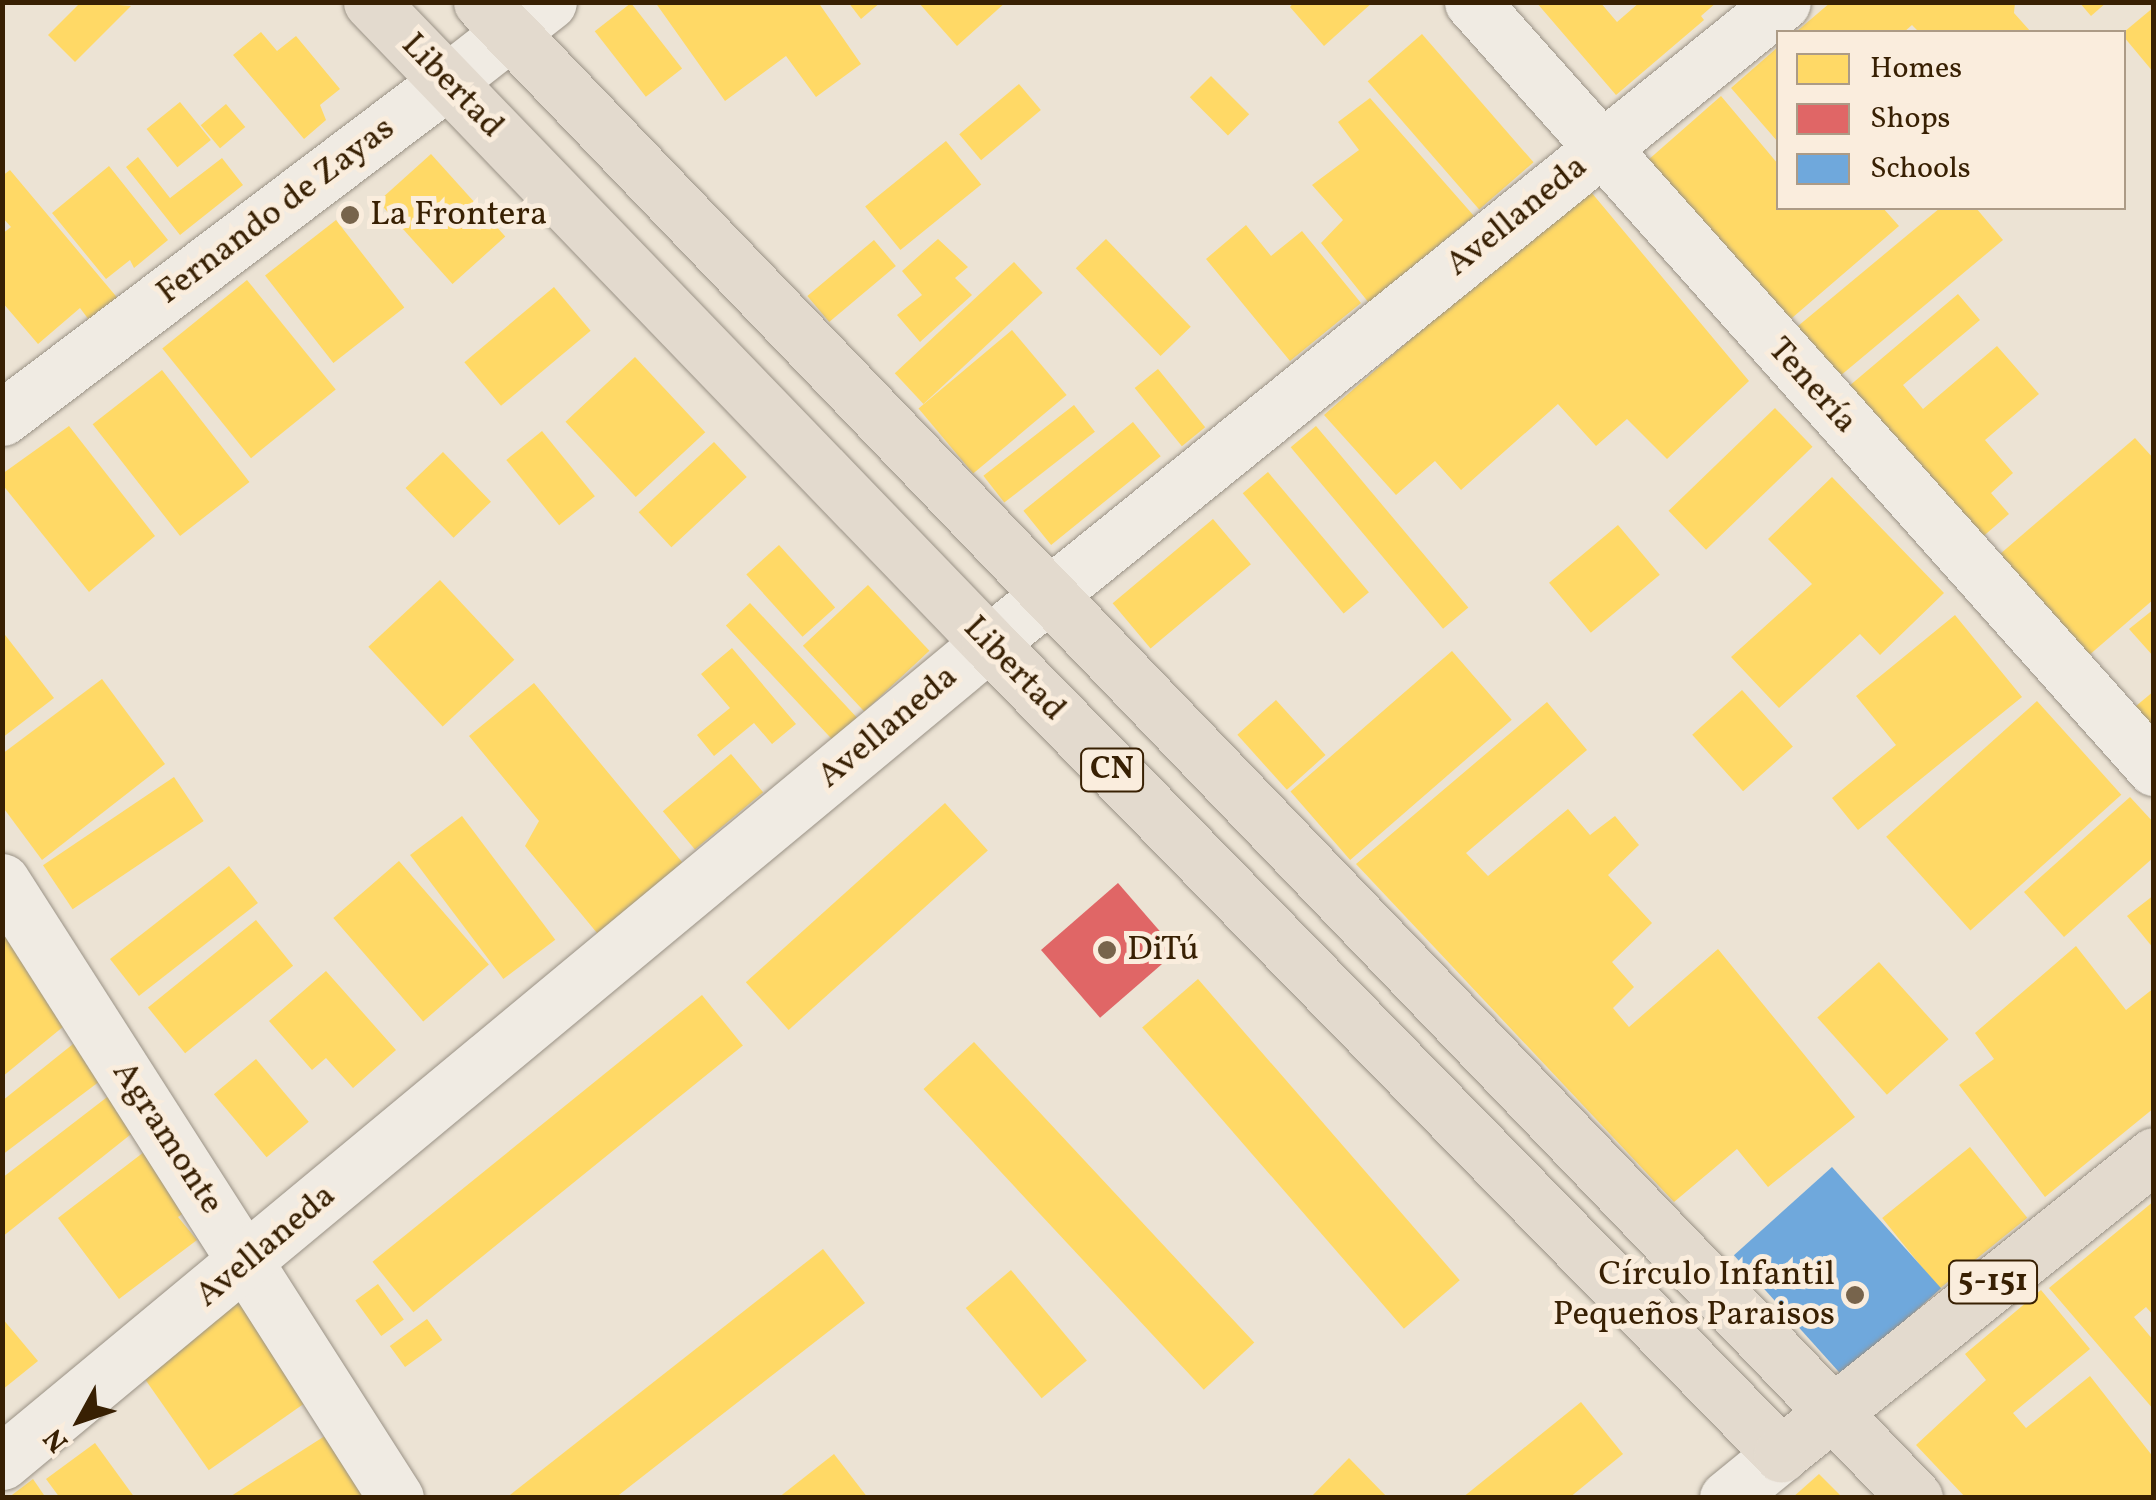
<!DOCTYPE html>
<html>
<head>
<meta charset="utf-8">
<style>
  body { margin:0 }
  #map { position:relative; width:2156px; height:1500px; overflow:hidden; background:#ece3d4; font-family:Vollkorn,serif }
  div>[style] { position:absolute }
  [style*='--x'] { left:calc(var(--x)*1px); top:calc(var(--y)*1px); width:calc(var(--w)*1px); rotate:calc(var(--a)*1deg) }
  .homes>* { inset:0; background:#ffd966; transform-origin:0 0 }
  .shops>* { inset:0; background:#e06666; transform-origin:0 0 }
  .schools>* { inset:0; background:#6fa8dc; transform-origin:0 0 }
  .roads { filter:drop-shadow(0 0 2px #9a9286) drop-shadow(0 0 2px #9a9286) }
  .minor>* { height:55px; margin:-27.5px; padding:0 27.5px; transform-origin:27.5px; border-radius:27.5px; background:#f0ebe3 }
  .tertiary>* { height:55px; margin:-27.5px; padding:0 27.5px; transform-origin:27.5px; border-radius:27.5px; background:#f0ebe3 }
  .secondary>* { height:55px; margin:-27.5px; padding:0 27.5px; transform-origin:27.5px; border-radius:27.5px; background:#f0ebe3 }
  .primary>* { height:55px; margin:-27.5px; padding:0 27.5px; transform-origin:27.5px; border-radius:27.5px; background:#e3dace }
  .dots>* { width:28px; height:28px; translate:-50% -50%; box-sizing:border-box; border:5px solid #faeddd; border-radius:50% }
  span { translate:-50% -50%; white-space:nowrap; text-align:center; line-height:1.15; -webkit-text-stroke:10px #faeddd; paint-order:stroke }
  .shield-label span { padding:2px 8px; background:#faeddd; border:2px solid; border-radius:8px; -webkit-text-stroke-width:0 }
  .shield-label { font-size:32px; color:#382003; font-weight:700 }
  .street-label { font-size:35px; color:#382003 }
  .poi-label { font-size:35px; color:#382003 }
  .left { translate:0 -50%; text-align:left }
  .right { translate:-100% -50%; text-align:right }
  .frame { position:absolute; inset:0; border:5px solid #382003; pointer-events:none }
  .legend { position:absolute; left:1776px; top:30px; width:350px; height:180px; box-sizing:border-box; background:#faeddd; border:2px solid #ac9b86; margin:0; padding:12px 18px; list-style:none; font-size:30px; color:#382003 }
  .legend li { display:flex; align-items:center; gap:20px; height:50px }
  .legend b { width:50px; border:2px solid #ac9b86 }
  .north { position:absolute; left:30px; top:1370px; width:100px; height:100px; -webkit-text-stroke:8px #faeddd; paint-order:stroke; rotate:230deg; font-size:28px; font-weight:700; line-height:40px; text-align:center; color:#382003 }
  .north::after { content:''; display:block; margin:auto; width:35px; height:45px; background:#382003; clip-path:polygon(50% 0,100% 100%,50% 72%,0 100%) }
</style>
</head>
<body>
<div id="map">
  <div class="homes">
    <div style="clip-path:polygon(81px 2px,131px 6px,75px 62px,48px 35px)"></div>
    <div style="clip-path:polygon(655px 2px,818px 2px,861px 64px,816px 97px,786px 56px,725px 101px)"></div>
    <div style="clip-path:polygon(848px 2px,881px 2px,861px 19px)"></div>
    <div style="clip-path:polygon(918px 2px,1006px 2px,957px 46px)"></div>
    <div style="clip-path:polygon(1294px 2px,1373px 2px,1324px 46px,1290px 7px)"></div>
    <div style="clip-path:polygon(1536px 2px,1600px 2px,1617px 22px,1640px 2px,1717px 2px,1701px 16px,1704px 20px,1616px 95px)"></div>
    <div style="clip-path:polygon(1831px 2px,2015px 2px,2014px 13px,2031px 32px,1919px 32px,1912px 25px,1904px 32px,1796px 32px)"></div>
    <div style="clip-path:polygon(2079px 2px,2107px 2px,2091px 16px)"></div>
    <div style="left:631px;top:3px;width:83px;height:46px;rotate:52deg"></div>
    <div style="clip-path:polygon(2154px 7px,2154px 73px,2124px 37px,2124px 32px)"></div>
    <div style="clip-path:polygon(261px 32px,277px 51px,296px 36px,340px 89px,320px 105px,326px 120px,304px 139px,233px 55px)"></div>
    <div style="left:1422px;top:34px;width:170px;height:72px;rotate:49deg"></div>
    <div style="clip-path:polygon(1778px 47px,1778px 142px,1731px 88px)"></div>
    <div style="left:1211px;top:76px;width:54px;height:30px;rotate:45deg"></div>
    <div style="left:1019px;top:84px;width:34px;height:78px;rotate:50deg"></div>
    <div style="clip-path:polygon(1721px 96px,1778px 164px,1778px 208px,1883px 208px,1899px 226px,1778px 330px,1639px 168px)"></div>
    <div style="clip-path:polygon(1370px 98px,1474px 216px,1369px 303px,1321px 243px,1343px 220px,1312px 185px,1359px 150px,1338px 122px)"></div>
    <div style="left:180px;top:102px;width:49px;height:43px;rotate:51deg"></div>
    <div style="left:226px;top:104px;width:30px;height:33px;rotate:50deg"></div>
    <div style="left:946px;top:141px;width:56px;height:104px;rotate:51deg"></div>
    <div style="left:431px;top:154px;width:111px;height:71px;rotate:48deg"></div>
    <div style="clip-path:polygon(138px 157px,170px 198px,222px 158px,243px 185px,180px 235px,126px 167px)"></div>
    <div style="clip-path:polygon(109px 166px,168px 240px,134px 268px,130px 260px,106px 279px,52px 213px)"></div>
    <div style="clip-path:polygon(10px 170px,120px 301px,92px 324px,80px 308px,38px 344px,2px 302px,2px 234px,11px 227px,2px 217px,2px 176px)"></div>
    <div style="clip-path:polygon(1586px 186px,1749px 381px,1667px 459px,1627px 419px,1596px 446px,1558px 404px,1461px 490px,1435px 461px,1396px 495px,1324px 415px)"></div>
    <div style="clip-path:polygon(1940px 208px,1976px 208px,2003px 240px,1834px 381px,1792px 331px)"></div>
    <div style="left:336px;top:220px;width:111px;height:90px;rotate:52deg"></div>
    <div style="clip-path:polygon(1246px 225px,1271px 256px,1302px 231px,1361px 303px,1290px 361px,1206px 259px)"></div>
    <div style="clip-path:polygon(938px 239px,968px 267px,955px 278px,972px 295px,920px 342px,897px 315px,922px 295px,902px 271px)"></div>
    <div style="left:1106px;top:239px;width:122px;height:42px;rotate:46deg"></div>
    <div style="left:874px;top:240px;width:34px;height:87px;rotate:50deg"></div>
    <div style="left:1014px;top:262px;width:42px;height:163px;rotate:47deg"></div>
    <div style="left:247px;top:280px;width:141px;height:109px;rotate:51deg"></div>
    <div style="left:554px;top:287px;width:57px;height:117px;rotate:50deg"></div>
    <div style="clip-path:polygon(1958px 294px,1980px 320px,1903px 385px,1923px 409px,1997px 346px,2039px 394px,1985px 440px,2013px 473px,1991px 493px,2009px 514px,1972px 546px,1842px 392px)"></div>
    <div style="left:1012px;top:330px;width:85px;height:122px;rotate:50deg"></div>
    <div style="left:635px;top:357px;width:103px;height:95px;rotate:47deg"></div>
    <div style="left:1158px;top:369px;width:75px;height:30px;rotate:51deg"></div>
    <div style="left:162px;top:370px;width:142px;height:88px;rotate:52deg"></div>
    <div style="left:1074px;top:405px;width:34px;height:115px;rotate:52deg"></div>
    <div style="left:1775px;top:408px;width:54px;height:148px;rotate:46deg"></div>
    <div style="left:1133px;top:422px;width:44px;height:141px;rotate:51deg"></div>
    <div style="clip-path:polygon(69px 426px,155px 536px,89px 592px,2px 484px,2px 474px)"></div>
    <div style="left:1316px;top:426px;width:237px;height:33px;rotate:50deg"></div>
    <div style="left:542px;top:431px;width:84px;height:46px;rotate:51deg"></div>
    <div style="clip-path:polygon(2135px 438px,2154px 459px,2154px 599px,2080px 663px,1992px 561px)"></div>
    <div style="left:714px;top:442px;width:48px;height:103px;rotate:47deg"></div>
    <div style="left:443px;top:452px;width:69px;height:52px;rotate:46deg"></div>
    <div style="left:1268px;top:472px;width:157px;height:33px;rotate:50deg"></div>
    <div style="clip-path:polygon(1832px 477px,1944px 593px,1880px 655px,1860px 634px,1779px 708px,1731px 657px,1812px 584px,1768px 539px)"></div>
    <div style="left:1213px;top:519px;width:59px;height:131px;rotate:50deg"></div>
    <div style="left:1618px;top:525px;width:65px;height:90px;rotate:50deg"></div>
    <div style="left:779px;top:545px;width:84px;height:44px;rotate:48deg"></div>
    <div style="left:440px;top:580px;width:109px;height:98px;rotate:47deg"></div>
    <div style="left:868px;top:585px;width:90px;height:89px;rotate:47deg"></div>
    <div style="left:750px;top:603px;width:158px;height:33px;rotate:47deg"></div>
    <div style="clip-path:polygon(2154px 609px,2154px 657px,2129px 629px)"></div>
    <div style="clip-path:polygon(1955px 615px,2022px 697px,1858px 830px,1832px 798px,1896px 745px,1856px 696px)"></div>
    <div style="clip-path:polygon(2px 631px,54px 698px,2px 738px)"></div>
    <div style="clip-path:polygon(732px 648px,796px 724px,772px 744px,754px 723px,714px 756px,697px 735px,730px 708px,701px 674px)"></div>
    <div style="left:1452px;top:651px;width:91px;height:214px;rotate:49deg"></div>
    <div style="clip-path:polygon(102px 679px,165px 764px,42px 860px,2px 806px,2px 754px)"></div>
    <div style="clip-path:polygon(534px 683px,687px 868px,602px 939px,525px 846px,539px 821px,469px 736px)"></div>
    <div style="left:1742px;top:690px;width:76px;height:67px;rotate:48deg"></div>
    <div style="clip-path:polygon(2154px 691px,2154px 740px,2130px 711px)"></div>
    <div style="left:1276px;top:700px;width:74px;height:52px;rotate:48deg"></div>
    <div style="left:2037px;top:701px;width:126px;height:203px;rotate:48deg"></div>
    <div style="clip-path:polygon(1547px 702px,1587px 750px,1466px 853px,1488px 876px,1568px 809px,1590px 835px,1615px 816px,1639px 845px,1608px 875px,1652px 923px,1612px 962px,1634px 987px,1613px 1008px,1629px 1027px,1718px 949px,1855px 1117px,1768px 1187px,1737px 1149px,1674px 1202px,1356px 864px)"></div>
    <div style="left:731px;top:754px;width:50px;height:89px;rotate:50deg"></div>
    <div style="left:174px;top:777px;width:53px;height:158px;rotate:56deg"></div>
    <div style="clip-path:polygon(2130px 797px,2154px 823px,2154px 857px,2064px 937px,2024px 892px)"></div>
    <div style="left:945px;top:803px;width:64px;height:268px;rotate:48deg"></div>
    <div style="left:462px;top:816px;width:155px;height:65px;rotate:53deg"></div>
    <div style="left:399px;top:861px;width:137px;height:87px;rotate:49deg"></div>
    <div style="left:229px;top:866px;width:47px;height:151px;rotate:52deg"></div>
    <div style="clip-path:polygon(2154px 895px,2154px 949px,2127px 916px)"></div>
    <div style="left:256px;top:920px;width:59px;height:139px;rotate:51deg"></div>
    <div style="clip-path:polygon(2px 931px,64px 1026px,2px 1077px)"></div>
    <div style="clip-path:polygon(2076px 946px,2126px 1010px,2154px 988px,2154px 1108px,2045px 1197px,1959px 1085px,1994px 1059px,1975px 1033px)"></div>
    <div style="left:1879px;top:962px;width:104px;height:83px;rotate:48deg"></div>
    <div style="clip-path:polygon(326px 971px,396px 1050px,353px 1088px,326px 1058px,312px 1070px,269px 1021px)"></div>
    <div style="left:1198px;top:979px;width:399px;height:74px;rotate:49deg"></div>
    <div style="left:702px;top:995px;width:65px;height:424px;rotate:51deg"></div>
    <div style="clip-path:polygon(78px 1040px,104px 1078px,2px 1155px,2px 1101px)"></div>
    <div style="left:974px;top:1042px;width:411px;height:69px;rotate:47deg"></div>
    <div style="left:256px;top:1059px;width:82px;height:55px;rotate:50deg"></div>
    <div style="clip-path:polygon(115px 1091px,140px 1127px,2px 1237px,2px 1178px)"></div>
    <div style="clip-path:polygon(157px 1142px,201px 1200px,178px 1217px,197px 1240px,119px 1299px,58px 1218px)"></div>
    <div style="left:1970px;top:1147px;width:91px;height:113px;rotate:51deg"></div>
    <div style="clip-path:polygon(2154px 1201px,2154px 1316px,2146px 1307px,2134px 1317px,2154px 1341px,2154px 1410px,2049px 1288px)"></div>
    <div style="clip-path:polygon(823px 1249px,865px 1303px,615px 1498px,506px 1498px)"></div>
    <div style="left:1011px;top:1270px;width:118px;height:59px;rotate:50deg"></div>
    <div style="left:378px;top:1284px;width:44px;height:28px;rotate:54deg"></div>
    <div style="clip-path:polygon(2041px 1290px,2090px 1349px,2013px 1413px,2026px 1428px,2090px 1376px,2154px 1458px,2154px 1498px,1966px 1498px,1916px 1445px,1986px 1380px,1965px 1354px)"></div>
    <div style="left:239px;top:1299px;width:123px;height:123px;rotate:55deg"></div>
    <div style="clip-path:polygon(2px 1318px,38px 1361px,2px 1390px)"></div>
    <div style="left:427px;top:1319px;width:26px;height:46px;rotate:54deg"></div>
    <div style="clip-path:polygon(1581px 1402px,1623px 1454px,1569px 1498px,1462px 1498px)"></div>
    <div style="clip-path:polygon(331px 1432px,373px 1498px,228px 1498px)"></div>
    <div style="clip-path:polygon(95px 1443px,135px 1498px,60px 1498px,46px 1479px)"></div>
    <div style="clip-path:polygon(834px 1454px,868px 1498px,778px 1498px)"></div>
    <div style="clip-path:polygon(1349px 1458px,1388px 1498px,1310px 1498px)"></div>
    <div style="clip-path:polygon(1819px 1474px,1843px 1498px,1792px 1498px)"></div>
    <div style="clip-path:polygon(33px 1479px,46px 1498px,8px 1498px)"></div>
  </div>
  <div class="shops">
    <div style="left:1118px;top:883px;width:90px;height:102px;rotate:49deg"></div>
  </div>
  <div class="schools">
    <div style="left:1832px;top:1167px;width:163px;height:132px;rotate:48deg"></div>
  </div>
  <div class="roads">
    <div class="minor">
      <div style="--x:1472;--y:2;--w:1026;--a:48.32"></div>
      <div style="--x:2;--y:418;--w:559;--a:-37.07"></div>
      <div style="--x:2;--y:881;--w:732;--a:57.44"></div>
      <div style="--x:2;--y:1462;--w:1283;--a:-39.69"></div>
      <div style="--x:989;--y:643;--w:1020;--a:-38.91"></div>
    </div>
    <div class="tertiary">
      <div style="--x:448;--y:81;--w:128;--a:-38"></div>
    </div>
    <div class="secondary">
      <div style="--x:1727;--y:1498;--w:70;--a:-39.2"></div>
    </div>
    <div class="primary">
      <div style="--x:371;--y:2;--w:890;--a:46.05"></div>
      <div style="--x:989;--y:643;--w:1134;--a:45.68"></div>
      <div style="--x:1781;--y:1454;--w:478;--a:-38.7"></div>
      <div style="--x:481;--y:2;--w:2072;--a:46.21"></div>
    </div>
  </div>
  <div class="dots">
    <div style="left:350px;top:215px;background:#77644c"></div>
    <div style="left:1107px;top:950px;background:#77644c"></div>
    <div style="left:1855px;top:1295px;background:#77644c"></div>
  </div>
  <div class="shield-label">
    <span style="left:1112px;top:770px">CN</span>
    <span style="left:1993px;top:1282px">5-151</span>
  </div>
  <div class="street-label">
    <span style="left:452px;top:86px;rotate:46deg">Libertad</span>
    <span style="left:276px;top:211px;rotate:-37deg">Fernando de Zayas</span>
    <span style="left:1517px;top:216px;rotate:-39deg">Avellaneda</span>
    <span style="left:1812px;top:386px;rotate:48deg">Tenería</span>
    <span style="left:1014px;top:669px;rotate:46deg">Libertad</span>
    <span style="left:888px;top:727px;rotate:-40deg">Avellaneda</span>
    <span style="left:167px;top:1138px;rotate:57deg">Agramonte</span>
    <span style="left:266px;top:1246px;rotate:-40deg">Avellaneda</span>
  </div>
  <div class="poi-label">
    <span class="left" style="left:370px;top:215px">La Frontera</span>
    <span class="left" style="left:1127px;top:950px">DiTú</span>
    <span class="right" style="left:1835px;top:1295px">Círculo Infantil<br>Pequeños Paraisos</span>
  </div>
  <div class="frame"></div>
  <ul class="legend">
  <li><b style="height:28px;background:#ffd966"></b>Homes</li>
  <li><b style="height:28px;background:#e06666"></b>Shops</li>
  <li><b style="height:28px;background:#6fa8dc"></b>Schools</li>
  </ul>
  <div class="north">N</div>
</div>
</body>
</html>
